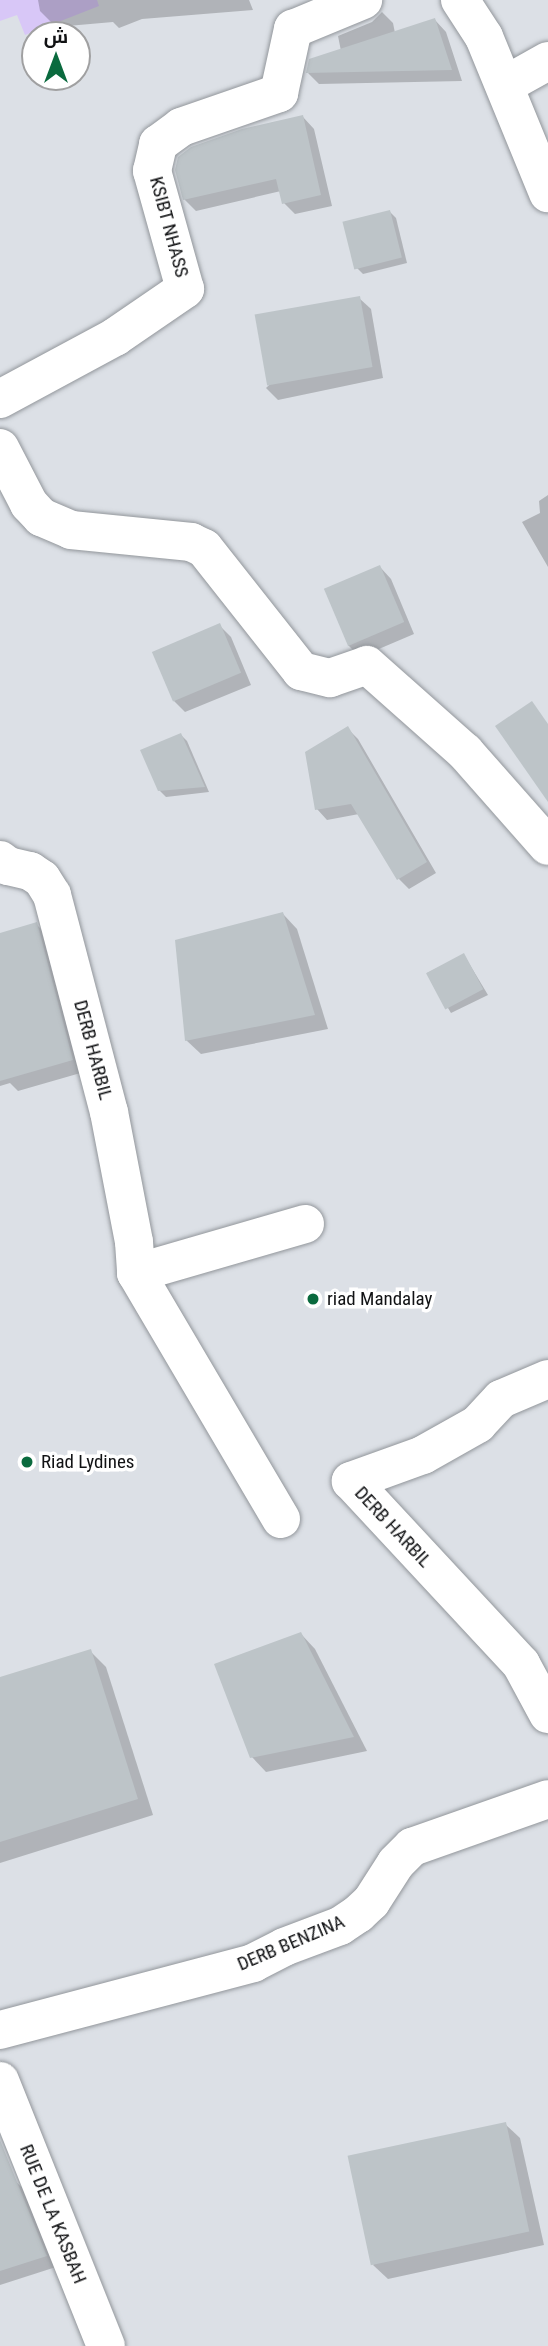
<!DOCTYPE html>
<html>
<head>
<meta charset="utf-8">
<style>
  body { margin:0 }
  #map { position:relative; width:548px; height:2346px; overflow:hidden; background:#dce0e6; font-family:"Roboto Condensed",Cairo,sans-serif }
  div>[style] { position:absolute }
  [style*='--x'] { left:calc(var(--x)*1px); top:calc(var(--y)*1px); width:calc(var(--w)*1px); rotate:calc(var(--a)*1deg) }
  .green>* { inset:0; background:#d8c7f7 }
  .shadow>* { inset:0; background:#0003 }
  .building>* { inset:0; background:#bdc4c8; transform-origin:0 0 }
  .roads { filter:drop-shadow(0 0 2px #92969b) drop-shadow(0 0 2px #92969b) }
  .minor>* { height:38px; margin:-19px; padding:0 19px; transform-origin:19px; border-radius:19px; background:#fff }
  .dots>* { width:19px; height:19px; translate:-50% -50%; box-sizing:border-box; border:4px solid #fff; border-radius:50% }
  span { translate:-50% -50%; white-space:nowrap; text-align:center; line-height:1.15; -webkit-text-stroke:7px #fff; paint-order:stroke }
  .street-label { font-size:19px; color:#111214 }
  .poi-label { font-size:19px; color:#111214 }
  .left { translate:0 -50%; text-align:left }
  .north { position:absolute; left:21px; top:21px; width:70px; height:70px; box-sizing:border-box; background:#fff; border:2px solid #a0a0a1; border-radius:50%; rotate:0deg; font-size:19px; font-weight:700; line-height:28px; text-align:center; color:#111214 }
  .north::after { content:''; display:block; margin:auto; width:24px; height:32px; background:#0a6a3e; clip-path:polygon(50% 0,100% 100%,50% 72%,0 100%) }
</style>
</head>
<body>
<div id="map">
  <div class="green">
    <div style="clip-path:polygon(0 0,97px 0,99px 6px,25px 35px,17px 15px,0 21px)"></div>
  </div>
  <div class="shadow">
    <div style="clip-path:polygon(38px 0,249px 0,253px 10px,142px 19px,119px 28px,113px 22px,56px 27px,40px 11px)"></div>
    <div style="clip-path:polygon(382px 12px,393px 23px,395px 33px,435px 20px,446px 32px,462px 81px,319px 84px,308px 73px,341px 51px,338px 36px,372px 22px)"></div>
    <div style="clip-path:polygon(303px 117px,314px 129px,332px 206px,295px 214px,284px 203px,281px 191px,196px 211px,184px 199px)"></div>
    <div style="clip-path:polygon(390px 212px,396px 218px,407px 263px,363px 274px,357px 268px)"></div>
    <div style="clip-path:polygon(359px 298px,371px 309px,383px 378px,278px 400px,266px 388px)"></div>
    <div style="clip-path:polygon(548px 495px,548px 567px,522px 522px,540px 513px,539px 501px)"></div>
    <div style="clip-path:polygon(380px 567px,391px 579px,414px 634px,360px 657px,348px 645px)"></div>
    <div style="clip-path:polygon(219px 625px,231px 637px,251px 685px,185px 712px,173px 700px)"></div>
    <div style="clip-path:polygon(347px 728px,358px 739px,436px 873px,409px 889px,399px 879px,359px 814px,327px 820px,317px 809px)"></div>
    <div style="clip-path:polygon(181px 735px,187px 741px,209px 792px,166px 797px,159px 790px)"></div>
    <div style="clip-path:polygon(283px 914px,297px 929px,328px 1029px,201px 1054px,186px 1040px)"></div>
    <div style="clip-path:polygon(36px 924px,48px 936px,84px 1072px,18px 1091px,10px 1083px,0 1086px,0 935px)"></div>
    <div style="clip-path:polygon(464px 955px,488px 995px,451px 1013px,427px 973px)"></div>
    <div style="clip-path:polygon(301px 1634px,315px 1649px,367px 1751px,266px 1772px,252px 1757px)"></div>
    <div style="clip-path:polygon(90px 1651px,106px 1667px,153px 1815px,0 1863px,0 1679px)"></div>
    <div style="clip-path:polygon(505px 2124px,520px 2138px,544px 2245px,388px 2279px,373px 2265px)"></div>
    <div style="clip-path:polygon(15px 2181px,26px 2191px,56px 2267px,0 2285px,0 2186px)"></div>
  </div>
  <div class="building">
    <div style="clip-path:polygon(435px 18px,452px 70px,306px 73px,309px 59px)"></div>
    <div style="clip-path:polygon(303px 115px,321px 195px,282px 204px,276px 179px,183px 200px,175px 170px,178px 157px,191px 147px,242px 129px)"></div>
    <div style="left:390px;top:210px;width:49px;height:49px;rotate:76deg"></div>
    <div style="left:360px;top:296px;width:72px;height:107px;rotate:80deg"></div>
    <div style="left:380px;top:565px;width:62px;height:61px;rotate:67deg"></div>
    <div style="left:220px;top:623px;width:54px;height:74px;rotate:67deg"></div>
    <div style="clip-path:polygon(532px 701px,548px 724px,548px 802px,495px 726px)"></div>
    <div style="clip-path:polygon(348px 726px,427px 862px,397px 880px,351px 804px,315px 810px,305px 752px)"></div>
    <div style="clip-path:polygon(181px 733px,205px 787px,158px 791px,140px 750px)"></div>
    <div style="clip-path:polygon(283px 912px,315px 1015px,185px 1041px,175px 940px)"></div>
    <div style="clip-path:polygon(37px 922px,73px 1060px,0 1081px,0 933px)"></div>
    <div style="left:464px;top:953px;width:41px;height:43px;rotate:62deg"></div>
    <div style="clip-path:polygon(301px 1632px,354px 1737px,250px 1758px,214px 1664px)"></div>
    <div style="clip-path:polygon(91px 1649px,138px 1799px,0 1842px,0 1677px)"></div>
    <div style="left:506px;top:2122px;width:112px;height:162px;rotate:78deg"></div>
    <div style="clip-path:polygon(0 2140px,47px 2256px,0 2271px)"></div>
  </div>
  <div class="roads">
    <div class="minor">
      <div style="--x:460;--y:0;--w:44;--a:57"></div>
      <div style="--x:484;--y:37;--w:169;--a:67.7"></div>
      <div style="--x:505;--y:85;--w:49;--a:-29.2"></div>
      <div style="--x:0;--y:399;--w:131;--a:-28.3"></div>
      <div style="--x:115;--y:337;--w:85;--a:-34.4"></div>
      <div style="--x:185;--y:289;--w:123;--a:-105.6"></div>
      <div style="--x:152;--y:171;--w:28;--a:-77"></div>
      <div style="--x:158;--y:144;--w:29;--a:-36"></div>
      <div style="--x:181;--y:127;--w:104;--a:-19.1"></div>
      <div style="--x:279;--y:93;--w:66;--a:-77.7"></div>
      <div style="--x:293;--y:29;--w:76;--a:-22.5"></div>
      <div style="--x:0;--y:448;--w:63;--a:62.6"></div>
      <div style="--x:29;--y:504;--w:18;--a:47"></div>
      <div style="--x:41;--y:517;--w:33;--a:23"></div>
      <div style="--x:71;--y:530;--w:121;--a:5.7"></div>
      <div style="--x:191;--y:542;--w:14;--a:25"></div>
      <div style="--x:204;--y:548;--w:157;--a:51.7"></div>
      <div style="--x:301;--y:671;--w:30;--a:14"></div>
      <div style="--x:330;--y:678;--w:39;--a:-19"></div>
      <div style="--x:367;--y:665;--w:131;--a:41.6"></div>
      <div style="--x:465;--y:752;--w:125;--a:48.6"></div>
      <div style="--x:0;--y:860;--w:10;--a:37"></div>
      <div style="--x:8;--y:866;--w:23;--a:13"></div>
      <div style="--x:30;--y:871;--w:14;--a:34"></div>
      <div style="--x:42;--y:879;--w:19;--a:58"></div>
      <div style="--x:52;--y:895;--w:224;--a:75.3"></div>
      <div style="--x:109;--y:1112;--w:132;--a:79.1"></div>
      <div style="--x:134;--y:1242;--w:31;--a:86"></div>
      <div style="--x:548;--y:1379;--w:51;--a:156.9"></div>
      <div style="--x:501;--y:1399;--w:34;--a:133"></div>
      <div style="--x:478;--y:1424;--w:63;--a:150.6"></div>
      <div style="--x:423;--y:1455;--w:77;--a:160.1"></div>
      <div style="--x:351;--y:1481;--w:250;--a:47.1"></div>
      <div style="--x:521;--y:1664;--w:57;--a:61.6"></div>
      <div style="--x:281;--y:1519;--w:286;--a:-120.5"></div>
      <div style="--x:136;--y:1273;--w:176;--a:-16.2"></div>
      <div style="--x:0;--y:2030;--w:262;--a:-14.8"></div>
      <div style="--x:253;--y:1963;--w:35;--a:-27"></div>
      <div style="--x:284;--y:1947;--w:60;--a:-20.6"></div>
      <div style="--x:340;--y:1926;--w:22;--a:-34"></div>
      <div style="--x:358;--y:1914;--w:18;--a:-43"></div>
      <div style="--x:371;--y:1902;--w:46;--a:-57.3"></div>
      <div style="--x:396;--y:1863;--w:23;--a:-45"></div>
      <div style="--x:412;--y:1847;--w:144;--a:-19.4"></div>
      <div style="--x:0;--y:2081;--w:285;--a:68.2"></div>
    </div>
  </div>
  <div class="dots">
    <div style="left:313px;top:1299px;background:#0a6a3e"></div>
    <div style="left:27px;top:1462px;background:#0a6a3e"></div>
  </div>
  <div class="street-label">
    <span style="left:169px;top:227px;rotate:75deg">KSIBT NHASS</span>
    <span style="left:93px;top:1050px;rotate:75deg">DERB HARBIL</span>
    <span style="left:393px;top:1527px;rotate:47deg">DERB HARBIL</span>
    <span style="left:291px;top:1943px;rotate:-23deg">DERB BENZINA</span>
    <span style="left:53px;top:2214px;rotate:68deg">RUE DE LA KASBAH</span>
  </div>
  <div class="poi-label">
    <span class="left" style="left:327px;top:1299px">riad Mandalay</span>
    <span class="left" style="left:41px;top:1462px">Riad Lydines</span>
  </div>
  <div class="north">ش</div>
</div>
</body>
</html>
